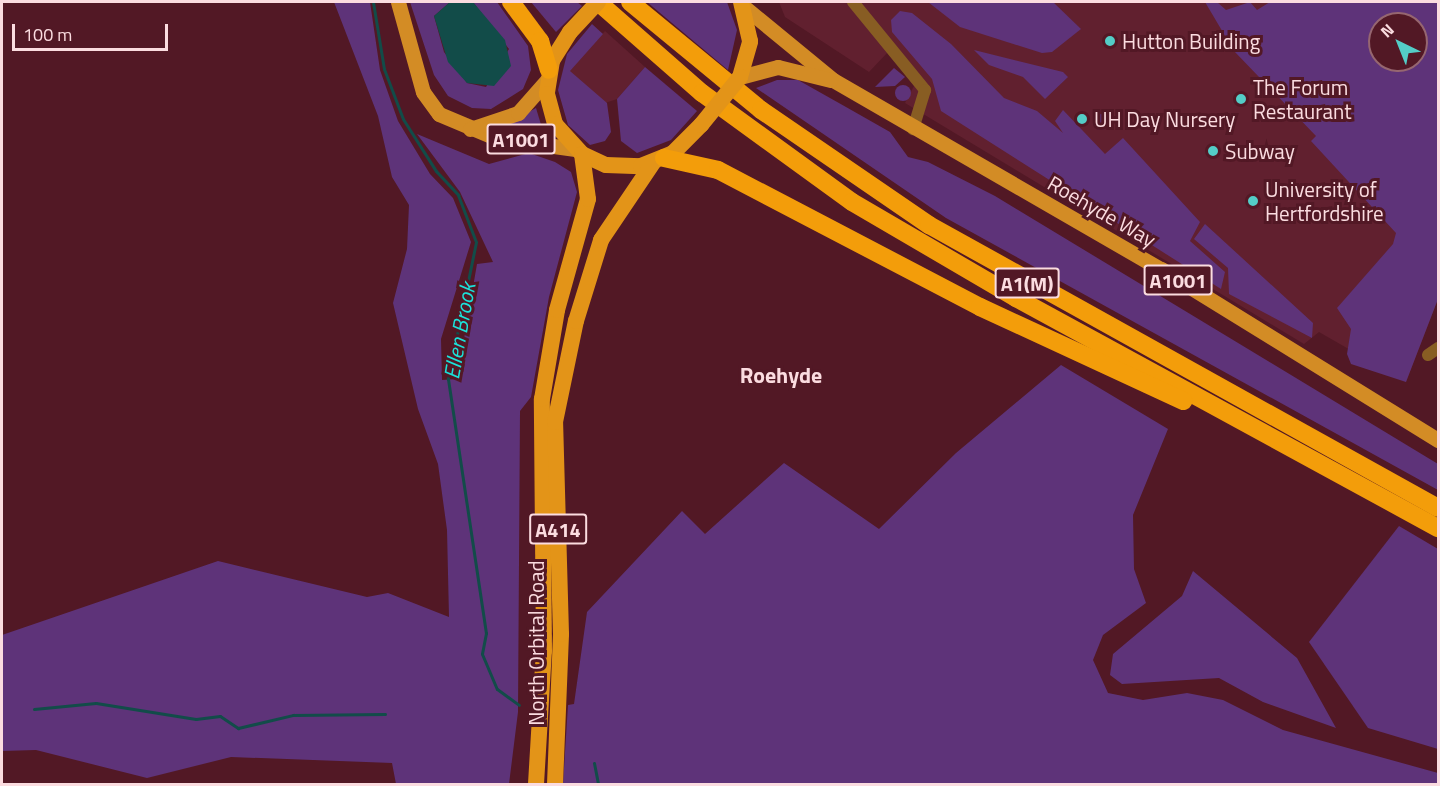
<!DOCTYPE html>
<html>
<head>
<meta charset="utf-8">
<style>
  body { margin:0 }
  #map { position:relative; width:1440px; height:786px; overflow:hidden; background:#521825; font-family:"Titillium Web",sans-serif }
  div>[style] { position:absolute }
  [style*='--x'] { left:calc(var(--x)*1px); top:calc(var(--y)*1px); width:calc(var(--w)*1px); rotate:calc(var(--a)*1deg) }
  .built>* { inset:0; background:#61202f }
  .green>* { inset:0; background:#5e3379 }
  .round { border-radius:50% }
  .water>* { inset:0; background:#124c49 }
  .stream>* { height:3px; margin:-1.5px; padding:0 1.5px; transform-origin:1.5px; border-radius:1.5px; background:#124c49 }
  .minor>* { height:12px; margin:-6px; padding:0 6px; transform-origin:6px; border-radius:6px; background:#885d23 }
  .primary>* { height:15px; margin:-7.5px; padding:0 7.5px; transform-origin:7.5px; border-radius:7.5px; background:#d38c25 }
  .trunk>* { height:16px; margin:-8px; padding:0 8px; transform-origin:8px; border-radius:8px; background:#e39418 }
  .motorway>* { height:18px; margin:-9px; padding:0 9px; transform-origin:9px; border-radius:9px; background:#f39d0a }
  .trunk-bridge>* { height:16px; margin:-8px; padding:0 8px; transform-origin:8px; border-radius:8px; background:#e39418 }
  .dots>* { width:16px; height:16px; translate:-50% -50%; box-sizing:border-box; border:3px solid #521825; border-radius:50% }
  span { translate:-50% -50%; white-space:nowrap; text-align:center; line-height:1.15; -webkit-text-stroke:6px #521825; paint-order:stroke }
  .shield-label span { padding:2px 4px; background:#521825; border:2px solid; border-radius:4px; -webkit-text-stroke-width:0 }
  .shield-label { font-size:20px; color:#fbdce0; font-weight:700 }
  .poi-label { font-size:21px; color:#fbdce0 }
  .left { translate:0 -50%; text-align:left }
  .street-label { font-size:21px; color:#fbdce0 }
  .water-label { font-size:22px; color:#1be2da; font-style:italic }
  .neighbourhood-label { font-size:22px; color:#fbdce0; font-weight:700 }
  .frame { position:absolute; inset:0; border:3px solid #fbdce0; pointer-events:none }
  .north { position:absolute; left:1368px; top:12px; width:60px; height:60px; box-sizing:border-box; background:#521825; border:2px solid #966670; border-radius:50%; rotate:317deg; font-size:16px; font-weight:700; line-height:24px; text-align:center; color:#fbdce0 }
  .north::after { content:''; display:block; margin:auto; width:21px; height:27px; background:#54cdc7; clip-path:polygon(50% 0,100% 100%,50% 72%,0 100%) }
  .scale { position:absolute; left:12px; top:24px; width:156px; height:27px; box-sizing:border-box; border:3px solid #fbdce0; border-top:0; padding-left:8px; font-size:18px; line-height:21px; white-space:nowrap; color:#fbdce0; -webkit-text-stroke:4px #521825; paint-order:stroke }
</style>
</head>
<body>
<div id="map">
  <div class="built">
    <div style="clip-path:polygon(evenodd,779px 2px,1438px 2px,1438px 299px,1406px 382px,1319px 332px,1304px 344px,905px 103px,914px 86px,888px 52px,869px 72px,785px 17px,779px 2px,1380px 24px,1416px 24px,1416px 60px,1380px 60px,1380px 24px)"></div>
    <div style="clip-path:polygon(605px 31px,645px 67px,617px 99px,605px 103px,569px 71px)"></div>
  </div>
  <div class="green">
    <div style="clip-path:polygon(334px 2px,370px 2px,380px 70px,398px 121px,430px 174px,453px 198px,471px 242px,441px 339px,442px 380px,457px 379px,477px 264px,493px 262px,460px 192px,417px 134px,489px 164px,529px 153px,555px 162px,571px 172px,577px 192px,549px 297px,531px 397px,520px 411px,518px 712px,509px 784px,396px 784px,392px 763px,231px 757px,147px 778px,36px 750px,2px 751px,2px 635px,218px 561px,367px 597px,388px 593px,449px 617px,447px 530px,438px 464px,418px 409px,393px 303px,407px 249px,409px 205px,392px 177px,378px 116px)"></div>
    <div style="clip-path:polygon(410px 2px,450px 2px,434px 16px,444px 52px,467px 83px,486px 87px,509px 49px,473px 2px,497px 2px,528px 46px,531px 70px,523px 89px,491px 109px,472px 108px,448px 96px,434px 75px)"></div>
    <div style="clip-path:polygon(531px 2px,577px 2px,582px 6px,556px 32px)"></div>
    <div style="clip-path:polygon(647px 2px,727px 2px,737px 30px,728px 70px)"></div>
    <div style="clip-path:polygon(928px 2px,1053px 2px,1081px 29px,1052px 52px,1042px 53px,960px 27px)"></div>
    <div style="clip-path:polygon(evenodd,1205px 2px,1217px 2px,1226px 10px,1250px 2px,1257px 10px,1270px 2px,1438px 2px,1438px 299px,1406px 382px,1351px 364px,1347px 354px,1351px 329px,1337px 308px,1393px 244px,1396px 233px,1311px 141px,1316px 136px,1234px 51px,1205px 2px,1380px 24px,1416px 24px,1416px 60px,1380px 60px,1380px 24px)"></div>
    <div style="clip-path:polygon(900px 11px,912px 13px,951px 44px,1004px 98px,1037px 111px,1063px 133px,1055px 121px,1063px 110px,1105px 154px,1123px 138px,1200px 222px,1190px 241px,1225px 272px,1221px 289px,941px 111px,932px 79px,892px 32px,891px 20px)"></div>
    <div style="clip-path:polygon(592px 24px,603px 34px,570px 71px,607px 103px,611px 132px,605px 141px,590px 145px,568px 125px,558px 90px,567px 54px)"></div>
    <div style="clip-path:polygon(974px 50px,1063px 72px,1068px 77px,1045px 99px,1023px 77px,989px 65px)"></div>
    <div style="clip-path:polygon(645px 67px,697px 111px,671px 140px,637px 153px,621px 141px,617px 99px)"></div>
    <div style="clip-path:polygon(894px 68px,905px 77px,895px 86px,875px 87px)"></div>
    <div style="clip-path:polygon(777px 80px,798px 80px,846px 107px,890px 132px,908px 157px,928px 162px,995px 196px,1438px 464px,1438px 490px,946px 218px,756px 88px)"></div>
    <div class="round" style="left:895px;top:85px;width:16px;height:16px"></div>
    <div style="clip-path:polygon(536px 108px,545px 138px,498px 133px,498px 129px)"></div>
    <div class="round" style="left:1093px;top:114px;width:16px;height:16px"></div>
    <div style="clip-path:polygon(1205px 224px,1313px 323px,1312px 338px,1229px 294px,1228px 268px,1194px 239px)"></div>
    <div style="clip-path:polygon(1061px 365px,1168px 429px,1133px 515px,1134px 569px,1146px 603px,1103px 635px,1093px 660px,1108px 693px,1143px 700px,1187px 693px,1223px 700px,1283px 730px,1438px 773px,1438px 784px,563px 784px,568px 705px,574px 704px,587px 612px,682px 511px,705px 534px,784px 463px,879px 529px,956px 453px)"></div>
    <div style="clip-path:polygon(1399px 526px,1438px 549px,1438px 749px,1368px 728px,1309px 642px)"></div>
    <div style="clip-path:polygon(1193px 571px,1297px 658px,1336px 728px,1263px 702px,1219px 678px,1122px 684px,1110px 675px,1113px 654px,1182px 596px)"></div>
  </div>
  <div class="water">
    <div style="clip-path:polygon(450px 2px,473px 2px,505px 40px,511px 66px,494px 86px,467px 83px,448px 62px,434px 16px)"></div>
  </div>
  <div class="stream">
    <div style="--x:373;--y:2;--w:68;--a:80.7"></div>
    <div style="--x:384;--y:69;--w:53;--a:69.2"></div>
    <div style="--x:403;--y:119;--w:62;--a:57.6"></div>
    <div style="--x:436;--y:171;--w:33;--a:47"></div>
    <div style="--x:458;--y:195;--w:50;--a:69"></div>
    <div style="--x:476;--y:242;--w:140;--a:101.6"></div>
    <div style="--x:448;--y:379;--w:257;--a:81.5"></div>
    <div style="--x:486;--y:633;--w:21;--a:101"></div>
    <div style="--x:482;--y:654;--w:38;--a:67"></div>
    <div style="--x:497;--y:689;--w:27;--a:36"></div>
    <div style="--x:34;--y:709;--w:62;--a:-5.5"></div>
    <div style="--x:96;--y:703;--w:101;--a:9.1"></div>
    <div style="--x:196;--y:719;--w:24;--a:-7"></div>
    <div style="--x:220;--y:716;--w:22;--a:34"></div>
    <div style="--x:238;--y:728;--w:57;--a:-13.3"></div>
    <div style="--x:293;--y:715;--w:92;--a:-0.6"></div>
    <div style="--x:594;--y:763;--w:21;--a:79"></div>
  </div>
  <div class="minor">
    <div style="--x:853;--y:2;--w:114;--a:50.7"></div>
    <div style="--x:925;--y:90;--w:41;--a:107.1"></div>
    <div style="--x:1428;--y:355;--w:12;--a:-35"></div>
  </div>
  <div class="primary">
    <div style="--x:398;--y:2;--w:93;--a:74.5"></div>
    <div style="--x:423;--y:92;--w:27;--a:54"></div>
    <div style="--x:439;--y:114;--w:62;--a:22.8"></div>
    <div style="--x:496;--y:138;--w:80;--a:7.9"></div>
    <div style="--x:743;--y:6;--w:117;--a:39.4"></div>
    <div style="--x:833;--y:80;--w:379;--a:30"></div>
    <div style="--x:1161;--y:269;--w:326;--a:31.7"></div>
    <div style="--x:740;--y:77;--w:39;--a:-15"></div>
    <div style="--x:778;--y:67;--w:54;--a:14"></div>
    <div style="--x:470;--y:129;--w:51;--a:-18.4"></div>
    <div style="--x:518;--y:113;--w:45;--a:-48.6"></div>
  </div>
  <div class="trunk">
    <div style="--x:570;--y:32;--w:34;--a:122"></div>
    <div style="--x:552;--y:61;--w:33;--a:99"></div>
    <div style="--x:547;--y:94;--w:31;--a:75"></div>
    <div style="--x:555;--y:124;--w:40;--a:48"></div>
    <div style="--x:582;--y:154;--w:26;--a:25"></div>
    <div style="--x:606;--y:165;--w:35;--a:2"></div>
    <div style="--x:641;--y:166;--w:35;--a:-22"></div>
    <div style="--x:673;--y:153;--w:40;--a:-45"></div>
    <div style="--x:740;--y:77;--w:37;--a:-74"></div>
    <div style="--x:750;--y:41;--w:40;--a:-103"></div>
    <div style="--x:536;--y:784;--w:133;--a:-86.6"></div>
    <div style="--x:544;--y:651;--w:252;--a:-90.5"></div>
    <div style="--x:542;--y:399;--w:90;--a:-80.4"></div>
    <div style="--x:557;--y:310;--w:115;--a:-74.4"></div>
    <div style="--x:588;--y:199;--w:45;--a:-97.6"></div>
    <div style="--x:555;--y:784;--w:150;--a:-87.7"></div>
    <div style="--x:561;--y:634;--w:212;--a:-91.6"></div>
    <div style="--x:555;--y:422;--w:103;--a:-78.3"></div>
    <div style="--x:576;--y:321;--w:85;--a:-72.8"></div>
    <div style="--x:601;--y:240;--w:93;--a:-56"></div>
  </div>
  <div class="motorway">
    <div style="--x:511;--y:2;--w:49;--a:53.4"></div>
    <div style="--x:540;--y:41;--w:30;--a:73"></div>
    <div style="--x:598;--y:2;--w:138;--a:41.2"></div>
    <div style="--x:702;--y:93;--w:185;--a:36"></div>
    <div style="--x:852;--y:202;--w:190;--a:30.3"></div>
    <div style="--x:1016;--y:298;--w:481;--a:28.6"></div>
    <div style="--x:630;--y:2;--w:170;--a:39.5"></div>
    <div style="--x:761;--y:110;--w:204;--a:34.4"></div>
    <div style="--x:929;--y:225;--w:582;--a:29.07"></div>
    <div style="--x:664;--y:158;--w:55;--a:12.5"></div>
    <div style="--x:718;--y:170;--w:296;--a:27.6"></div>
    <div style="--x:980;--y:307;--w:224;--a:24.8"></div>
  </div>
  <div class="trunk-bridge">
    <div style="--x:570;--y:32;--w:41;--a:-47"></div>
    <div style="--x:701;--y:125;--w:62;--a:-50.9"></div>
  </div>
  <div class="dots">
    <div style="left:1110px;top:41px;background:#54cdc7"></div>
    <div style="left:1241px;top:99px;background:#54cdc7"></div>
    <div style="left:1082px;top:119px;background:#54cdc7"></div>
    <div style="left:1213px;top:151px;background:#54cdc7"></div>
    <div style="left:1253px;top:201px;background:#54cdc7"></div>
  </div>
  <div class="shield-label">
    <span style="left:521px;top:139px">A1001</span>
    <span style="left:1178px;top:280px">A1001</span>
    <span style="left:1027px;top:283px">A1(M)</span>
    <span style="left:558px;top:529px">A414</span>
  </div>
  <div class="poi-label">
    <span class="left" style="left:1122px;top:41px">Hutton Building</span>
    <span class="left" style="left:1253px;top:99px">The Forum<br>Restaurant</span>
    <span class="left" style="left:1094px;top:119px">UH Day Nursery</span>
    <span class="left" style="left:1225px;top:151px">Subway</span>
    <span class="left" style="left:1265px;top:201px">University of<br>Hertfordshire</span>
  </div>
  <div class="street-label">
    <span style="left:1102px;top:211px;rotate:30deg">Roehyde Way</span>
    <span style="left:536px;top:643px;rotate:-90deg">North Orbital Road</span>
  </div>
  <div class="water-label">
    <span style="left:460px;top:331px;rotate:-80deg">Ellen Brook</span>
  </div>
  <div class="neighbourhood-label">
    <span style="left:781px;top:376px">Roehyde</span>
  </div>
  <div class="frame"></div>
  <div class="north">N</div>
  <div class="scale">100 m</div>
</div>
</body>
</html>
